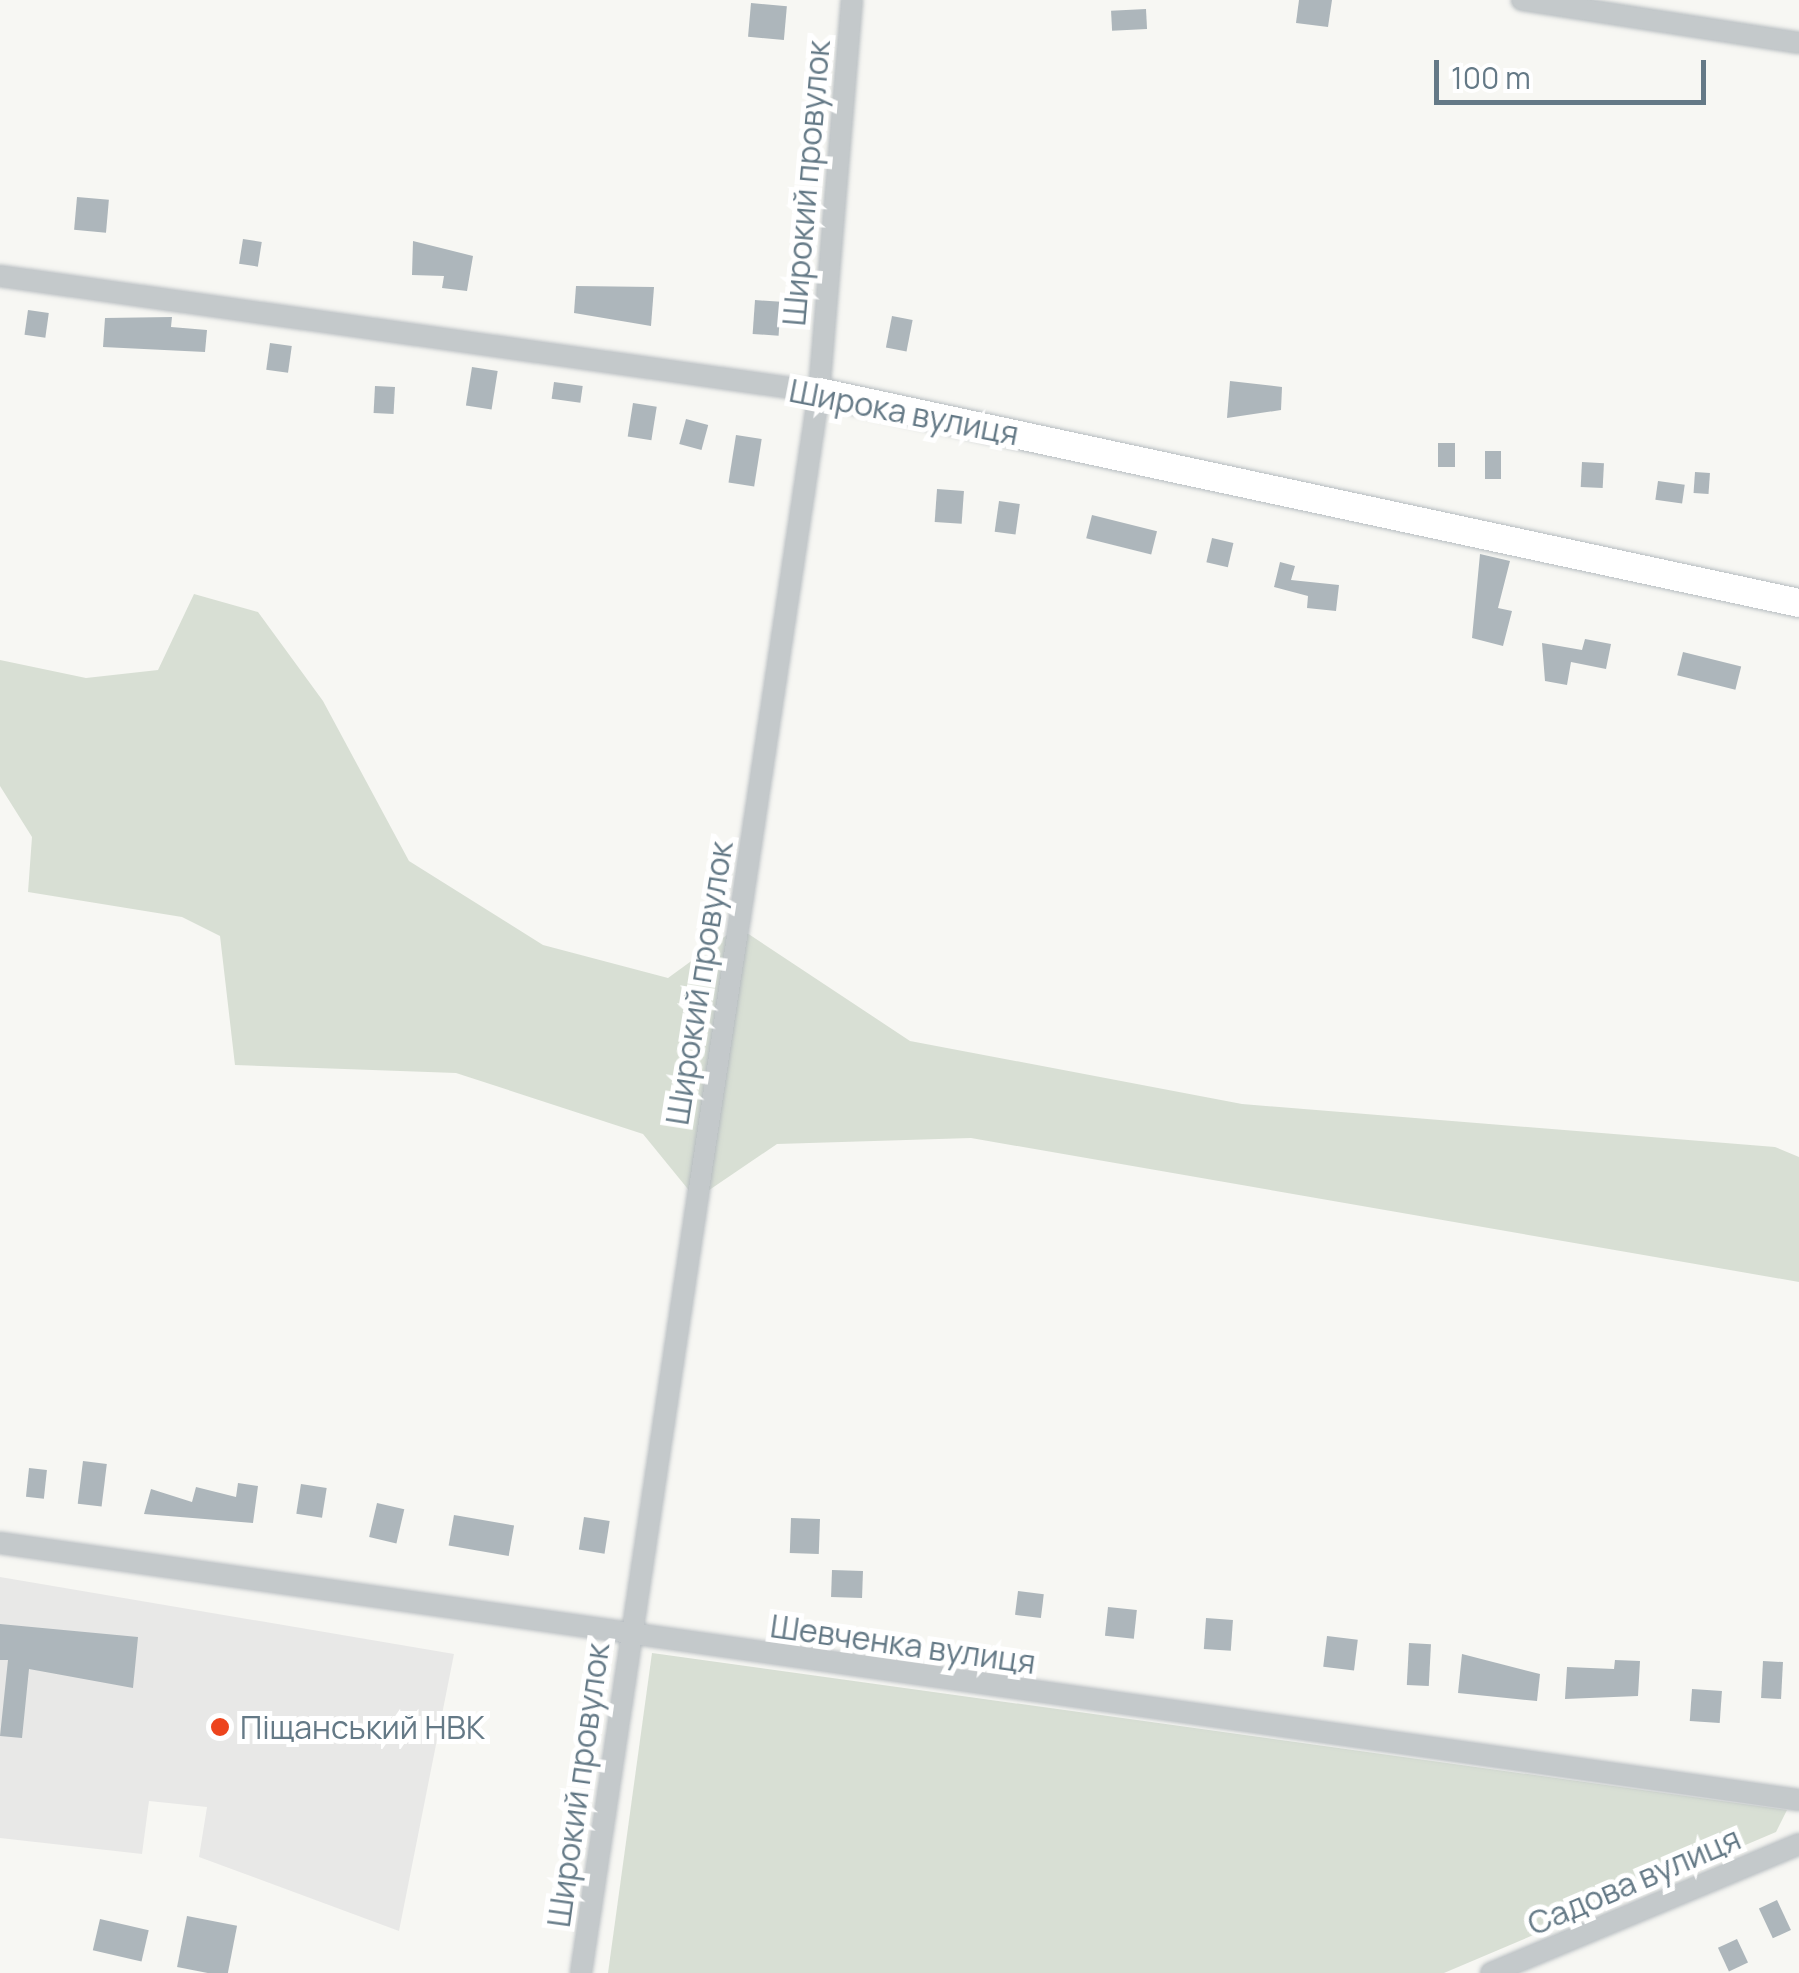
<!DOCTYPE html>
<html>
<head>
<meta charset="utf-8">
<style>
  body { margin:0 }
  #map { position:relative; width:1799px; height:1973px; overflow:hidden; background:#f7f7f3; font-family:Manrope,sans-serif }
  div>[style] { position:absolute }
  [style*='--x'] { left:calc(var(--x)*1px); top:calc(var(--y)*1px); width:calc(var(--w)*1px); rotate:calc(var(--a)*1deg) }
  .built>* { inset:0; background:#e8e8e7 }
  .green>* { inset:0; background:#d8dfd4 }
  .building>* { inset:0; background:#adb6bb; transform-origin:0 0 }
  .roads { filter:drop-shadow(0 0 2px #b6bcc0) drop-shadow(0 0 2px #b6bcc0) }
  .street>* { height:20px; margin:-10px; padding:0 10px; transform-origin:10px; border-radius:10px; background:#c4c9cb }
  .secondary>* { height:28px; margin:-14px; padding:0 14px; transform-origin:14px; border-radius:14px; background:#fff }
  .dots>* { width:28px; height:28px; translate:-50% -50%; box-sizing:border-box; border:5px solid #fff; border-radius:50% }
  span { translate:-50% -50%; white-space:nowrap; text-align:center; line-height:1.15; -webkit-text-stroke:10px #fff; paint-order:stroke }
  .street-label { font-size:32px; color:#647986 }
  .poi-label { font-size:32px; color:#647986 }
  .left { translate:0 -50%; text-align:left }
  .scale { position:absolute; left:1434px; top:60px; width:272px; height:45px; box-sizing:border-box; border:5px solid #647986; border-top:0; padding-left:12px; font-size:30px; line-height:35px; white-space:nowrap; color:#647986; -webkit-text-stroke:8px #fff; paint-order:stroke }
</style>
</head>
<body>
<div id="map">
  <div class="built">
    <div style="clip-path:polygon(0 1577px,454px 1654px,399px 1931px,199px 1857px,207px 1807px,149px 1801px,142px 1854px,0 1838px)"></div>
  </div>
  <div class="green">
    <div style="clip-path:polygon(194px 594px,258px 612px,323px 701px,409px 861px,543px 945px,668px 978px,738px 927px,910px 1041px,1242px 1104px,1775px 1147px,1799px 1157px,1799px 1282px,971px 1138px,777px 1144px,696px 1199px,643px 1134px,456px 1073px,235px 1065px,220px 936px,182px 917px,28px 892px,32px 837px,0 786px,0 660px,86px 678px,158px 670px)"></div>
    <div style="clip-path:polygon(652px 1653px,1787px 1810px,1776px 1832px,1444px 1973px,608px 1973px)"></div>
  </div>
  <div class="building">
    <div style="clip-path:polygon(1299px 0,1332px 0,1328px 27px,1296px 23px)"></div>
    <div style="left:751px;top:3px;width:36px;height:34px;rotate:5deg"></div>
    <div style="left:1146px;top:9px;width:20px;height:35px;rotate:87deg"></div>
    <div style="left:77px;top:197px;width:32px;height:33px;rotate:5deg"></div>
    <div style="left:243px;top:239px;width:19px;height:25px;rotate:9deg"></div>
    <div style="clip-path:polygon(413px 241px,473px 256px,467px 291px,442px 288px,444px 276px,412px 275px)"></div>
    <div style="clip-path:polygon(576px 286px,654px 287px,651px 326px,574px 313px)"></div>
    <div style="left:755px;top:300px;width:26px;height:34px;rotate:4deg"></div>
    <div style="left:28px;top:310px;width:21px;height:25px;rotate:8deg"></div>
    <div style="left:892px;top:316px;width:21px;height:32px;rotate:11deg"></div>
    <div style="clip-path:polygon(172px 317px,171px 327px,207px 330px,205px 352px,103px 347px,105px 318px)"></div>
    <div style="left:270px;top:343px;width:22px;height:27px;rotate:8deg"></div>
    <div style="left:472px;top:367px;width:26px;height:39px;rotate:9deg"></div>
    <div style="clip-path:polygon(1230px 381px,1282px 387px,1281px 410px,1227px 418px)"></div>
    <div style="left:554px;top:382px;width:29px;height:17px;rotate:8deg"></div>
    <div style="left:375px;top:386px;width:20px;height:27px;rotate:3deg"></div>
    <div style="left:633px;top:403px;width:24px;height:34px;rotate:9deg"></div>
    <div style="left:686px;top:419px;width:23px;height:26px;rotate:15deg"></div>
    <div style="left:736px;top:435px;width:26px;height:48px;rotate:9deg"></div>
    <div style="left:1438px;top:443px;width:17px;height:24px"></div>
    <div style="left:1485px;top:451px;width:16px;height:28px"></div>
    <div style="left:1582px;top:462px;width:22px;height:25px;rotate:3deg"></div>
    <div style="left:1695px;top:472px;width:15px;height:21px;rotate:4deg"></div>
    <div style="left:1658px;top:481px;width:27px;height:19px;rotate:8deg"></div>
    <div style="left:937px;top:489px;width:27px;height:33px;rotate:4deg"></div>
    <div style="left:999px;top:501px;width:21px;height:31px;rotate:8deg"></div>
    <div style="left:1092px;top:515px;width:67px;height:24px;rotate:14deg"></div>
    <div style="left:1212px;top:538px;width:22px;height:25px;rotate:13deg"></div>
    <div style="clip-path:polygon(1480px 554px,1510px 561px,1498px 608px,1512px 611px,1503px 646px,1472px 638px)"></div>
    <div style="clip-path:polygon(1280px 562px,1295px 566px,1291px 580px,1339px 585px,1336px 611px,1307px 608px,1308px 596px,1274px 587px)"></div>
    <div style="clip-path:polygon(1585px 639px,1611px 644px,1606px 669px,1571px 662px,1567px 685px,1545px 681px,1542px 643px,1582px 650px)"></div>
    <div style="left:1683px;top:652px;width:60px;height:24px;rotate:14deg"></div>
    <div style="left:83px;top:1461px;width:24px;height:43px;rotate:7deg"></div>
    <div style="left:29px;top:1468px;width:18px;height:29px;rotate:6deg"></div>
    <div style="clip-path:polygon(238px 1483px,258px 1486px,253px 1523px,144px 1514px,151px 1489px,192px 1502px,196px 1487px,236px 1497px)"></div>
    <div style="left:301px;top:1484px;width:26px;height:30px;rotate:9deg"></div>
    <div style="left:377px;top:1503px;width:28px;height:35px;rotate:13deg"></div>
    <div style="left:454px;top:1515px;width:61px;height:31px;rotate:10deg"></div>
    <div style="left:584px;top:1517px;width:26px;height:33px;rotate:9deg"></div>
    <div style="left:791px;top:1518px;width:29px;height:35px;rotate:2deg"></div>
    <div style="left:832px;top:1570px;width:31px;height:27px;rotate:2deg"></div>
    <div style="left:1018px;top:1591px;width:26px;height:24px;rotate:7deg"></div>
    <div style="left:1108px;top:1607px;width:29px;height:29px;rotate:6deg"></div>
    <div style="left:1206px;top:1618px;width:27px;height:31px;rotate:4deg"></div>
    <div style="clip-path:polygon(0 1624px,138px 1637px,133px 1688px,29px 1669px,22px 1738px,0 1736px,8px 1660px,0 1660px)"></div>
    <div style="left:1327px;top:1636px;width:31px;height:31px;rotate:7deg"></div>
    <div style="left:1409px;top:1643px;width:22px;height:42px;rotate:3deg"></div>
    <div style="clip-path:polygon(1462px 1654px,1540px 1674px,1537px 1701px,1458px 1693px)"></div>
    <div style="clip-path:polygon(1615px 1660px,1640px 1661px,1638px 1696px,1565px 1699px,1567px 1667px,1614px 1669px)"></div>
    <div style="left:1763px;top:1661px;width:20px;height:37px;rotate:3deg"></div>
    <div style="left:1692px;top:1689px;width:30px;height:32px;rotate:4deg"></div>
    <div style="left:1777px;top:1900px;width:33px;height:20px;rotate:65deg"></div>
    <div style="left:187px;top:1916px;width:51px;height:52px;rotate:11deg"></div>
    <div style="left:100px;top:1919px;width:50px;height:32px;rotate:13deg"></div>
    <div style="left:1737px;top:1939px;width:26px;height:21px;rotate:65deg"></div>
  </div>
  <div class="roads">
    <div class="street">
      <div style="--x:1522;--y:0;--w:280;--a:8.8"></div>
      <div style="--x:0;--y:276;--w:827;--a:8.06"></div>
      <div style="--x:0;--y:1543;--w:1817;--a:8.13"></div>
      <div style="--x:581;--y:1973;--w:1599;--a:-81.44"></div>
      <div style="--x:819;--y:392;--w:393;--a:-85.2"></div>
      <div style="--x:1491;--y:1973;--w:334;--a:-22.7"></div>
    </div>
    <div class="secondary">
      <div style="--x:819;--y:392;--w:1002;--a:12.15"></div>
    </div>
  </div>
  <div class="dots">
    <div style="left:220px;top:1727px;background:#ed441d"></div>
  </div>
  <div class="street-label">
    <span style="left:806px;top:183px;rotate:-85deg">Широкий провулок</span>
    <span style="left:904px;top:412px;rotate:11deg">Широка вулиця</span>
    <span style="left:699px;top:983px;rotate:-81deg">Широкий провулок</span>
    <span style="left:903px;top:1644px;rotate:8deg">Шевченка вулиця</span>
    <span style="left:578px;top:1785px;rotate:-82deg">Широкий провулок</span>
    <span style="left:1634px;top:1881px;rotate:-23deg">Садова вулиця</span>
  </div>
  <div class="poi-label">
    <span class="left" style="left:240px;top:1727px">Піщанський НВК</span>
  </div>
  <div class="scale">100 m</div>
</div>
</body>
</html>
